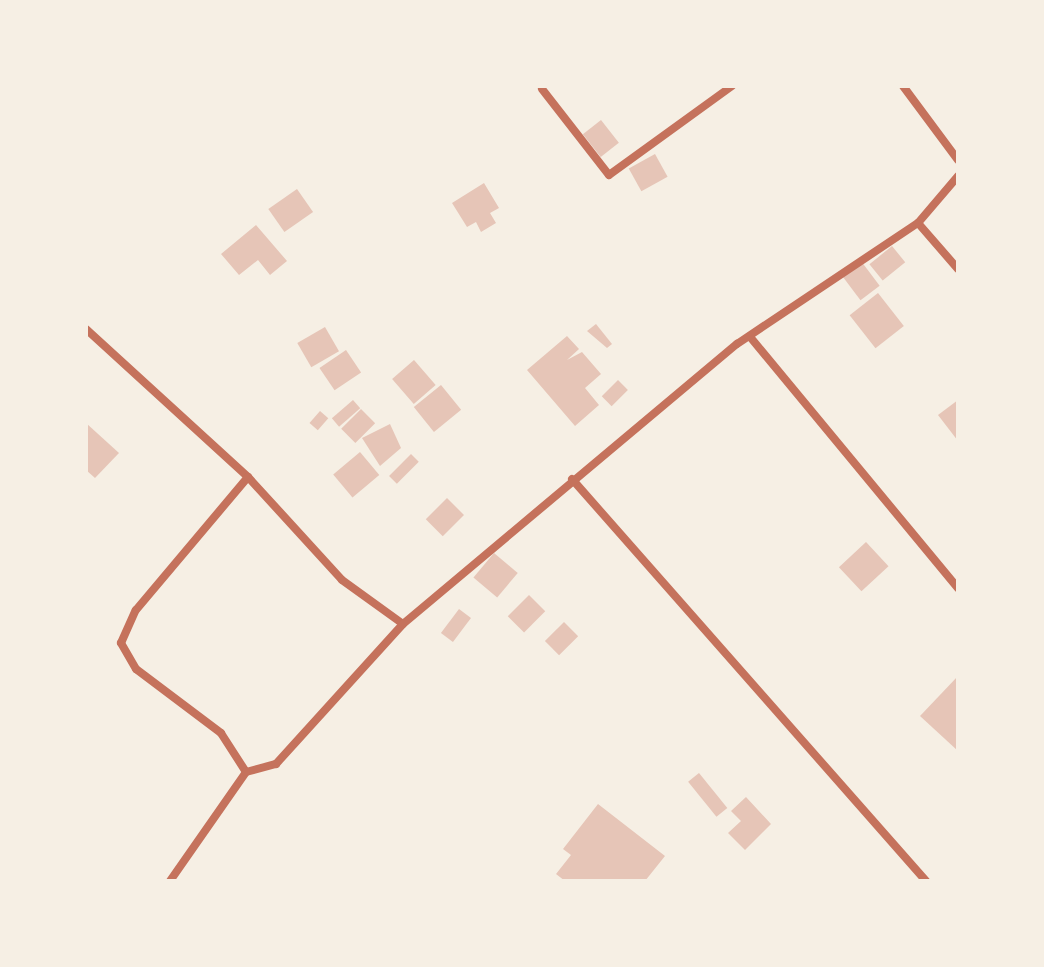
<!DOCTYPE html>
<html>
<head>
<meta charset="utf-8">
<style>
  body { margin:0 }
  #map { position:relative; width:1044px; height:967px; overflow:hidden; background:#f6efe4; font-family:"PT Sans",sans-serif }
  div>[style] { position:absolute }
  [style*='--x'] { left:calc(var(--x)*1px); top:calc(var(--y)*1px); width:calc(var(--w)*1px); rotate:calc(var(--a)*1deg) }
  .building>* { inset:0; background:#e6c5b7; transform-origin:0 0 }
  .minor>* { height:8px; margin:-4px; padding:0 4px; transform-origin:4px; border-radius:4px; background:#c5725c }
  span { translate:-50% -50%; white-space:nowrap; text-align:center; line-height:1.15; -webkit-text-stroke:6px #f6efe4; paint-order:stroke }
  .frame { position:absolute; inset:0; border:88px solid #f6efe4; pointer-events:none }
</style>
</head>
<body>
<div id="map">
  <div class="building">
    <div style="left:601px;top:120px;width:29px;height:23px;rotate:52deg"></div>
    <div style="left:655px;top:154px;width:26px;height:30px;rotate:61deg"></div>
    <div style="clip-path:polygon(484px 183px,499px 208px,490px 213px,496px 223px,481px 232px,476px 222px,467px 227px,452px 203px)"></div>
    <div style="left:297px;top:189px;width:28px;height:35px;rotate:55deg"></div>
    <div style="clip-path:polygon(256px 225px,287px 261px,270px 275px,258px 260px,239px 275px,221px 254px)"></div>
    <div style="left:892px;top:246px;width:21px;height:29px;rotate:51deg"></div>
    <div style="left:861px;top:261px;width:31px;height:24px;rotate:53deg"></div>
    <div style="left:878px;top:293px;width:42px;height:36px;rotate:52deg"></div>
    <div style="clip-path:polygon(596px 324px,612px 344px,607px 348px,587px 331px)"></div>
    <div style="left:325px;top:327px;width:28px;height:32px;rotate:60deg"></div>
    <div style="clip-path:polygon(567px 336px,579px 349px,567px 360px,582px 352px,601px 374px,585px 388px,599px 405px,575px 426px,527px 370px)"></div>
    <div style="left:346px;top:350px;width:27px;height:32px;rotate:56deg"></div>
    <div style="left:414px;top:360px;width:33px;height:29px;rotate:49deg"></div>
    <div style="left:618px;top:380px;width:14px;height:23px;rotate:45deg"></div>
    <div style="left:441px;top:385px;width:32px;height:35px;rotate:51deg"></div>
    <div style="left:353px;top:400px;width:11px;height:28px;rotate:49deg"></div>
    <div style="clip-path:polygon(958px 400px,958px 441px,938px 415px)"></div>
    <div style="left:361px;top:409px;width:20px;height:28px;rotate:45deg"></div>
    <div style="left:320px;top:411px;width:11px;height:16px;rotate:41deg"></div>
    <div style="clip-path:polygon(86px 423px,119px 453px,95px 478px,86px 470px)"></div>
    <div style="clip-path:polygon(390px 424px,401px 448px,380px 466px,362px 438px)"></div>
    <div style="left:360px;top:452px;width:30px;height:35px;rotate:50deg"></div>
    <div style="left:411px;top:454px;width:11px;height:31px;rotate:45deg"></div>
    <div style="left:447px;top:498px;width:24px;height:30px;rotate:45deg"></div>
    <div style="left:866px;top:542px;width:33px;height:37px;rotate:47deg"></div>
    <div style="left:494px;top:553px;width:31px;height:32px;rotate:40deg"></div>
    <div style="left:529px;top:595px;width:23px;height:30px;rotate:45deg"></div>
    <div style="left:459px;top:609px;width:15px;height:30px;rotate:37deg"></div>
    <div style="left:564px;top:622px;width:20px;height:27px;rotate:45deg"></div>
    <div style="clip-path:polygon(958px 676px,958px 751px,920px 716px)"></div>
    <div style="left:699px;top:773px;width:45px;height:14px;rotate:51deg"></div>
    <div style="clip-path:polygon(746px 797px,771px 824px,745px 850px,728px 833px,741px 821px,731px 811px)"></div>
    <div style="clip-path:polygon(598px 804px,665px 856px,645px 881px,565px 881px,556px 874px,571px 855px,563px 849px)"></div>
  </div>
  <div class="minor">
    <div style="--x:903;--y:86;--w:92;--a:53.4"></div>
    <div style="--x:542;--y:89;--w:109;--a:52.1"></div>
    <div style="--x:609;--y:175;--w:152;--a:-35.9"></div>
    <div style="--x:918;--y:223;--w:61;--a:49"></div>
    <div style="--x:86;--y:329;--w:219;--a:42.4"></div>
    <div style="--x:248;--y:477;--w:139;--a:47.6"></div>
    <div style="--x:342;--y:580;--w:75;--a:35.8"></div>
    <div style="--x:751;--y:338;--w:325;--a:50.4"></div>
    <div style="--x:572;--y:479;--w:536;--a:48.63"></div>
    <div style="--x:246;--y:772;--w:46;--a:-122.7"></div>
    <div style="--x:221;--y:733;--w:106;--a:-143"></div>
    <div style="--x:136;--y:669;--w:30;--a:-120"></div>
    <div style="--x:121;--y:643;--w:36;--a:-66"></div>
    <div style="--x:136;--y:610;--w:174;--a:-49.9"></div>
    <div style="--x:170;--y:881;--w:133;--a:-55.1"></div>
    <div style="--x:246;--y:772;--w:31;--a:-15"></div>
    <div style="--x:276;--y:764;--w:189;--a:-47.8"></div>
    <div style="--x:403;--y:624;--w:436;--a:-40"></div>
    <div style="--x:737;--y:344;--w:218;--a:-33.8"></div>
    <div style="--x:918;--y:223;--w:62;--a:-49.6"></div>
  </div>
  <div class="frame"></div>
</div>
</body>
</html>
